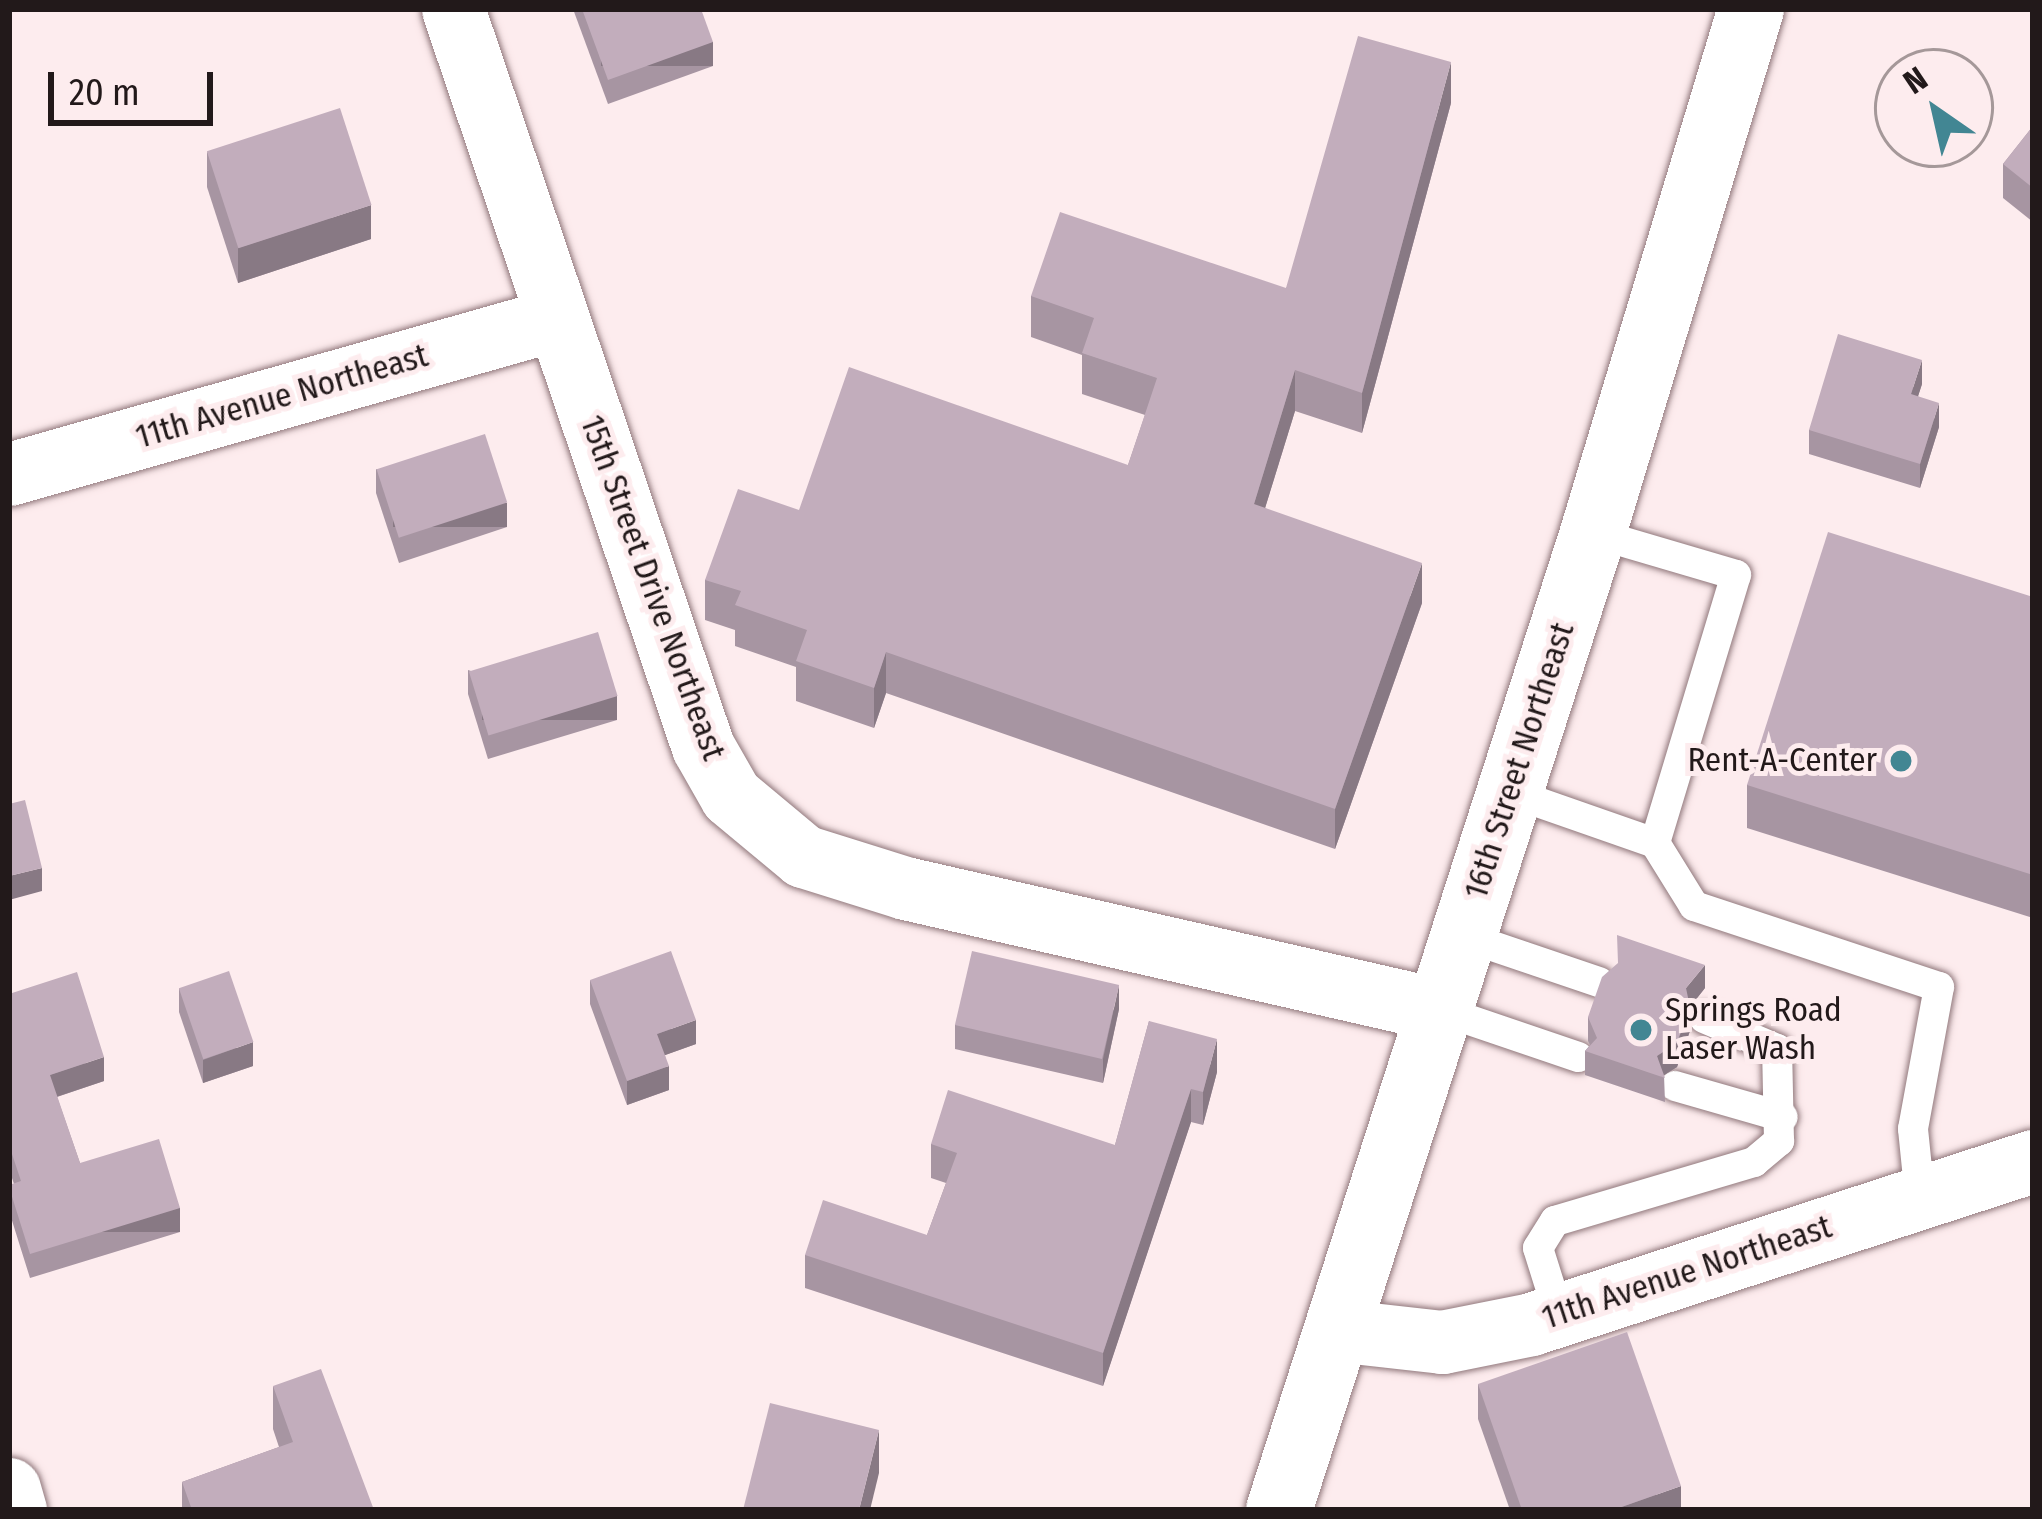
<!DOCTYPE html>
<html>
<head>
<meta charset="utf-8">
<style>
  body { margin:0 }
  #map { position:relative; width:2042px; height:1519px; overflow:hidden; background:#fdecee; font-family:"Fira Sans Condensed",sans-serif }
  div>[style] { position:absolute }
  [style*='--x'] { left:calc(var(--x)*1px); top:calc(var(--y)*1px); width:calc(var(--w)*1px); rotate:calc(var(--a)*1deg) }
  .roads { filter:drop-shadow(0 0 3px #91787c) drop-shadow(0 0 3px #91787c) }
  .service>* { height:30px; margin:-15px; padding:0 15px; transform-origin:15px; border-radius:15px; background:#fff }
  .minor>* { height:63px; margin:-31.5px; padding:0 31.5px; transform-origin:31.5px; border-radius:31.5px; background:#fff }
  .secondary>* { height:66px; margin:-33px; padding:0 33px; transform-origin:33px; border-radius:33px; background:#fff }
  .wall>* { inset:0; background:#a795a2 }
  .shaded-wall>* { inset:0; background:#887984; transform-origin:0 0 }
  .building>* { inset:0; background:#c2adbc; transform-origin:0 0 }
  .dots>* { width:33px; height:33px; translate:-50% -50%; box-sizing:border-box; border:6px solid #fdecee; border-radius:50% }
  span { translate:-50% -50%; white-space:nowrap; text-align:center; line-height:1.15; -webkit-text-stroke:10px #fdecee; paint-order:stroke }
  .street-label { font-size:33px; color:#22191a }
  .poi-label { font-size:33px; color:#22191a }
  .right { translate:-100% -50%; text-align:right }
  .left { translate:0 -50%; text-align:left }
  .frame { position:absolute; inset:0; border:12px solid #22191a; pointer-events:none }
  .north { position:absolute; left:1874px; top:48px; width:120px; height:120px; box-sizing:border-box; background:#fdecee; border:3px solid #a59899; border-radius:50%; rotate:326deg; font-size:33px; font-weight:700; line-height:48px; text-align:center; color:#22191a }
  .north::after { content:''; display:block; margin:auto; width:42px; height:54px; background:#428693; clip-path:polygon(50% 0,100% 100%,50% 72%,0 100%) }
  .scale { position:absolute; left:48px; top:72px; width:165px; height:54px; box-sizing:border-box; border:6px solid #22191a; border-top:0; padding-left:15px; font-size:36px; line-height:42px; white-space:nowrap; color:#22191a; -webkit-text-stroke:9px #fdecee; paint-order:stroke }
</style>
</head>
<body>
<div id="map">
  <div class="roads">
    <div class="service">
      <div style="--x:1509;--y:792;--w:155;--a:19.3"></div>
      <div style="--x:1655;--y:843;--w:280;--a:-73.2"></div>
      <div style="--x:1736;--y:575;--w:149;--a:-163.6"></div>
      <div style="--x:1655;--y:843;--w:74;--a:58.2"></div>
      <div style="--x:1694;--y:906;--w:258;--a:18.3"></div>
      <div style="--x:1939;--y:987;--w:144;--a:100.4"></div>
      <div style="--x:1913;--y:1129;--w:69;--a:84.2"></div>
      <div style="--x:1463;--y:936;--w:144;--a:18.7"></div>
      <div style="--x:1440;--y:1010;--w:146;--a:18.8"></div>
      <div style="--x:1675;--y:1086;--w:112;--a:16"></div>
      <div style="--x:1559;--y:1315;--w:70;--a:-107.4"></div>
      <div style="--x:1538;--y:1248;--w:32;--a:-58"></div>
      <div style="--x:1555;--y:1221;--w:208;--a:-16.5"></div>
      <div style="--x:1754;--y:1162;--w:33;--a:-40"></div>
      <div style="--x:1779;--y:1141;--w:92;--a:-91.2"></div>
      <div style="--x:1777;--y:1049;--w:79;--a:-157"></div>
    </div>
    <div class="minor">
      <div style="--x:453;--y:9;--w:779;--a:71.29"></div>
      <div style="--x:703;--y:747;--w:56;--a:60.3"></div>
      <div style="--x:731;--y:796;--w:94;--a:39.8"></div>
      <div style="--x:803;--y:856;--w:107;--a:17.4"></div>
      <div style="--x:905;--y:888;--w:549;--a:12.85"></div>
      <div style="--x:9;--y:474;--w:569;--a:-15.82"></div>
      <div style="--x:1335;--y:1330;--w:108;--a:6.4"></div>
      <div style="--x:1442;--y:1342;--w:91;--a:-11.4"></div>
      <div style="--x:1531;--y:1324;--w:528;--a:-17.99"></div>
      <div style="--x:9;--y:1489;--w:22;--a:74"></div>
    </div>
    <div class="secondary">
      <div style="--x:1279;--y:1510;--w:1026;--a:-72.18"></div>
      <div style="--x:1593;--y:533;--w:547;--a:-73.22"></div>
    </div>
  </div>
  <div class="wall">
    <div style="clip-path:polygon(573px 9px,701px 9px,713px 66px,608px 104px)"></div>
    <div style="clip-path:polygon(1451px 103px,1362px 433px,1295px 411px,1265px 508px,1422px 603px,1335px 849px,886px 693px,874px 728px,796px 701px,796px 667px,735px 646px,735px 630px,705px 620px,705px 580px,799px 510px,1128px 465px,1145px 415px,1082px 394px,1082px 355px,1031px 337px,1031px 296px,1286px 288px)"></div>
    <div style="clip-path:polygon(2033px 126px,2033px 222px,2003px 198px,2003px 164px)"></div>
    <div style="clip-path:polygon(207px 152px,371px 239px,238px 283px,207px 187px)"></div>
    <div style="clip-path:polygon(1922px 384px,1918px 396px,1939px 427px,1920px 488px,1809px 454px,1809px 430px)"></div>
    <div style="clip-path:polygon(376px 469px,507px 527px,399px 563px,376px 493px)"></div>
    <div style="clip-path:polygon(2033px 597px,2033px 918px,1747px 828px,1747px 785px)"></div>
    <div style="clip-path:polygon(468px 670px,617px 720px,488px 759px,468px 694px)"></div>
    <div style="clip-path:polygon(590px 980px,696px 1044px,665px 1055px,669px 1090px,627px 1105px,590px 1004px)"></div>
    <div style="clip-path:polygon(179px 988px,253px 1066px,203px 1083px,179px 1012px)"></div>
    <div style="clip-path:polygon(1705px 988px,1690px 1007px,1690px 1031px,1677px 1067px,1664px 1075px,1665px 1102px,1585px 1075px,1585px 1051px,1590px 1045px,1588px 1041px,1588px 1017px)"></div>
    <div style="clip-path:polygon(9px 994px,104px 1081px,57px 1097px,80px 1163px,180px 1232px,30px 1278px,9px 1211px,9px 1185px,14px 1184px,9px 1169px)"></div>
    <div style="clip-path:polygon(1119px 1009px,1103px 1083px,955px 1049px,955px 1025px)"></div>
    <div style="clip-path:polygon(1149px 1021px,1217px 1072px,1203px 1125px,1191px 1122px,1103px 1386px,805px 1288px,805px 1255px,927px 1235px,946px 1183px,931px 1178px,931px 1144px,1115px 1145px)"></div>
    <div style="clip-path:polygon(1478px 1384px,1681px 1510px,1510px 1510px,1478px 1419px)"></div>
    <div style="clip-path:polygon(273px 1386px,374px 1510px,182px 1510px,182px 1482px,279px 1447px,273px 1429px)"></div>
  </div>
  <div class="shaded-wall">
    <div style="left:713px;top:42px;width:24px;height:112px;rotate:90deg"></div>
    <div style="clip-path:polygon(1451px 62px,1451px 103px,1362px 433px,1362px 393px)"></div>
    <div style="clip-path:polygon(371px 205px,371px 239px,238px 283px,238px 248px)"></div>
    <div style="clip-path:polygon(1922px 360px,1922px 384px,1911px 418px,1911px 394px)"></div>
    <div style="clip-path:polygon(1295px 370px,1295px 411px,1254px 544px,1254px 504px)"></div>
    <div style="clip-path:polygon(1939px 403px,1939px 427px,1920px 488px,1920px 464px)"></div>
    <div style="left:507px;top:503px;width:24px;height:114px;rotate:90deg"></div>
    <div style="clip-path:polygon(1422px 563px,1422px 603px,1335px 849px,1335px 809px)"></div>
    <div style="clip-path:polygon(886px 652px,886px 693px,874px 728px,874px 688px)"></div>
    <div style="left:617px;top:696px;width:24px;height:135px;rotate:90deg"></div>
    <div style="clip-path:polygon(42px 868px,42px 891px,9px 900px,9px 876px)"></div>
    <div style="clip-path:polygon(1705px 965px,1705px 988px,1686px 1012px,1686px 988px)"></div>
    <div style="clip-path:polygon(1119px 985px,1119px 1009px,1103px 1083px,1103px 1059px)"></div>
    <div style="clip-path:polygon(1690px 1007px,1690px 1031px,1677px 1067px,1661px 1077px,1657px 1056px)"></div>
    <div style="clip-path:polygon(696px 1020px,696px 1044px,657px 1058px,657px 1034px)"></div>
    <div style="clip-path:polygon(1217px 1039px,1217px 1072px,1203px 1125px,1203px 1092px)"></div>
    <div style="clip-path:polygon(253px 1042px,253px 1066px,203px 1083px,203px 1060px)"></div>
    <div style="clip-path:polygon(104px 1057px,104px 1081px,50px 1099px,50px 1075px)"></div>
    <div style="clip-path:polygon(669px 1066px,669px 1090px,627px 1105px,627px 1081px)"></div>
    <div style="clip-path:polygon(1191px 1089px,1191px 1122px,1103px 1386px,1103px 1353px)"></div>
    <div style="left:180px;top:1208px;width:24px;height:157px;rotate:90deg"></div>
    <div style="clip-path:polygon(879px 1430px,879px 1473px,870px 1510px,859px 1510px)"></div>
    <div style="clip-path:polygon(1681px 1486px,1681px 1510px,1613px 1510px)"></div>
  </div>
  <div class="building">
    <div style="clip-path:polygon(582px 9px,701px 9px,713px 42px,608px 80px)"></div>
    <div style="clip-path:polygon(1358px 36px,1451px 62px,1362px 393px,1295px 370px,1254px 504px,1422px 563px,1335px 809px,886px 652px,874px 688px,796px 661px,807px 630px,735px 605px,741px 591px,705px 580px,738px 489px,799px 510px,849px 367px,1128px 465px,1157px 378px,1082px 353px,1094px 318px,1031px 296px,1060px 212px,1286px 288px)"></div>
    <div style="left:340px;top:108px;width:102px;height:140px;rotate:72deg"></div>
    <div style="clip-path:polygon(2033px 126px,2033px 188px,2003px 164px)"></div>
    <div style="clip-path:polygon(1838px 334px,1922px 360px,1911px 394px,1939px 403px,1920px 464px,1809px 430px)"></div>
    <div style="left:485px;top:434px;width:72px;height:114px;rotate:72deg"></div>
    <div style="clip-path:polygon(1828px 532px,2033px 597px,2033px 875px,1747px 785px)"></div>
    <div style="left:598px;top:632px;width:67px;height:135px;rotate:73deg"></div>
    <div style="clip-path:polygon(25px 800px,42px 868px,9px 876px,9px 804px)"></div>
    <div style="clip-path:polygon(1617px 935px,1705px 965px,1686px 988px,1690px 1007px,1677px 1043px,1657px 1056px,1665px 1078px,1585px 1051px,1597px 1038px,1588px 1017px,1602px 977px,1618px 963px)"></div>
    <div style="clip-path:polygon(671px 951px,696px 1020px,657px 1034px,669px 1066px,627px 1081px,590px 980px)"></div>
    <div style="left:972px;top:951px;width:151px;height:76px;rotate:13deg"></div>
    <div style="left:229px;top:971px;width:75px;height:53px;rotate:71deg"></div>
    <div style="clip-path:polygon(77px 972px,104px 1057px,50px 1075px,80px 1163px,159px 1139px,180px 1208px,30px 1254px,9px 1187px,9px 1185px,21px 1181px,9px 1145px,9px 994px)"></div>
    <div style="clip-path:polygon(1149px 1021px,1217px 1039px,1203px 1092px,1191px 1089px,1103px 1353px,805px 1255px,823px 1200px,927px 1235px,957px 1153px,931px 1144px,948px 1090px,1115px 1145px)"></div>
    <div style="clip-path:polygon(1627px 1332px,1681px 1486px,1613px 1510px,1522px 1510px,1478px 1384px)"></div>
    <div style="clip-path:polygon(321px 1369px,374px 1510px,192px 1510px,182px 1482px,293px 1442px,273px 1386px)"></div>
    <div style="clip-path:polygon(770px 1403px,879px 1430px,859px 1510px,743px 1510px)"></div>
  </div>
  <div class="dots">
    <div style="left:1901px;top:761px;background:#428693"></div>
    <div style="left:1641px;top:1030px;background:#428693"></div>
  </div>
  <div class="street-label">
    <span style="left:282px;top:397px;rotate:-16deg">11th Avenue Northeast</span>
    <span style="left:652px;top:588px;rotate:70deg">15th Street Drive Northeast</span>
    <span style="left:1520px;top:761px;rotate:-72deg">16th Street Northeast</span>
    <span style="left:1687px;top:1273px;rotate:-18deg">11th Avenue Northeast</span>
  </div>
  <div class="poi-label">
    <span class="right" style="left:1877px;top:761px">Rent-A-Center</span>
    <span class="left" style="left:1665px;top:1030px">Springs Road<br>Laser Wash</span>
  </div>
  <div class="frame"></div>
  <div class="north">N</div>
  <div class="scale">20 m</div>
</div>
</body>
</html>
